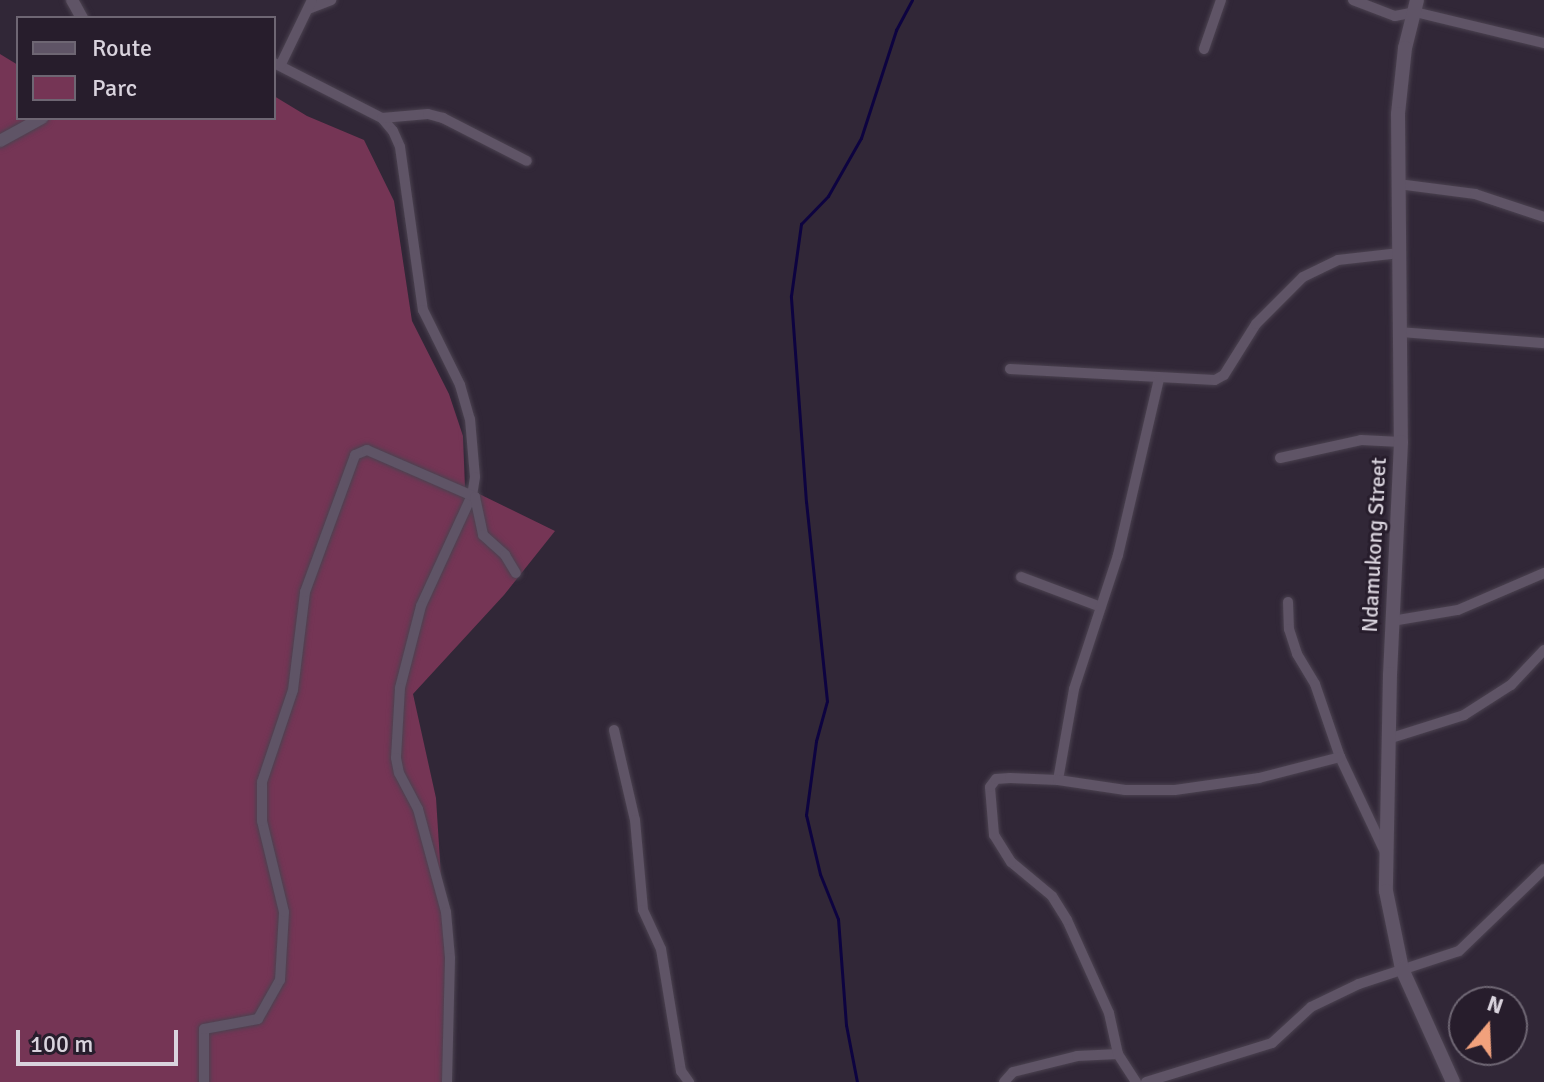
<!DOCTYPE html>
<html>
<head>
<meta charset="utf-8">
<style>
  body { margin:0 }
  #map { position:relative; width:1544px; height:1082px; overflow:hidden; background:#312737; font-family:Signika,sans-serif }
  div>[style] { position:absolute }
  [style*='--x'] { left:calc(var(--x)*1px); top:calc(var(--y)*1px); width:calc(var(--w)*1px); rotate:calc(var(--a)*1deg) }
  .green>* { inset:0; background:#753555 }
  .stream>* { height:3px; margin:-1.5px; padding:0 1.5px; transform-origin:1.5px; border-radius:1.5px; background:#0d0340 }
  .roads { filter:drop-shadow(0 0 2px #4b4250) drop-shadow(0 0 2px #4b4250) }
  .minor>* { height:10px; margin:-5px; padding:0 5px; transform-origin:5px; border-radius:5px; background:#5f5466 }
  .tertiary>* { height:12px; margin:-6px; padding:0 6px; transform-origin:6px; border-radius:6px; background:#5f5466 }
  .secondary>* { height:14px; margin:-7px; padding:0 7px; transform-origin:7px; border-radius:7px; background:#5f5466 }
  span { translate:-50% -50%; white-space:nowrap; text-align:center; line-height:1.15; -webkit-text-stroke:6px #271d2c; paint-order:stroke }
  .street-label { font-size:22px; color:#d9d3dd }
  .legend { position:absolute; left:16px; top:16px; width:260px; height:104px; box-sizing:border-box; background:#271d2c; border:2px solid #6e6673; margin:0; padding:10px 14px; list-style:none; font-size:24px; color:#d9d3dd }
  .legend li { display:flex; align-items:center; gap:16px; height:40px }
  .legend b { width:40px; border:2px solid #6e6673 }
  .north { position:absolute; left:1448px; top:986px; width:80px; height:80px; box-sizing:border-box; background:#271d2c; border:2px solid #6e6673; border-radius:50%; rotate:19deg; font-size:22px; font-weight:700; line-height:32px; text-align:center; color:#d9d3dd }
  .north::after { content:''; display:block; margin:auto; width:28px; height:36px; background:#f1a17c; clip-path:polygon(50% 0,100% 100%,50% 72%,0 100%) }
  .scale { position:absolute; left:16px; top:1030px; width:162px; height:36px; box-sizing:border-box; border:4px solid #d9d3dd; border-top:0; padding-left:10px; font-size:24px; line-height:28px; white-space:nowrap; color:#d9d3dd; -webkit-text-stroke:6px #271d2c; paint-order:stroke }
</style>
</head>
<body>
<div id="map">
  <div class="green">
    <div style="clip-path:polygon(0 54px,18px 65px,18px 118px,274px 118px,274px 96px,307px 116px,364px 140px,394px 201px,412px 321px,449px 394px,463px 436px,465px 487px,555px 531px,504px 595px,413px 694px,436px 798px,450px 1019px,442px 1082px,0 1082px)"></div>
  </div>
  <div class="stream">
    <div style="--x:857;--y:1082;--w:58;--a:-100.9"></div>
    <div style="--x:846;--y:1025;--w:106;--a:-94.3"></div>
    <div style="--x:838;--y:919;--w:48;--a:-111.8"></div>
    <div style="--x:820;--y:874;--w:61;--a:-103.3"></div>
    <div style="--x:806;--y:815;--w:75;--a:-82.3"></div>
    <div style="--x:816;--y:741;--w:41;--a:-74.6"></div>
    <div style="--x:827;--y:701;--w:200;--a:-96"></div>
    <div style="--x:806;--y:502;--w:207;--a:-94.2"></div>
    <div style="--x:791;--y:296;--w:73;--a:-82.1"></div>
    <div style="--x:801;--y:224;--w:39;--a:-46"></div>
    <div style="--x:828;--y:196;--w:67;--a:-60.4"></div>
    <div style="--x:861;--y:138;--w:114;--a:-72"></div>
    <div style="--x:896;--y:30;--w:34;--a:-62"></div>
  </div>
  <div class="roads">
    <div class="minor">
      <div style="--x:1353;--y:0;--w:45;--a:20.9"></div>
      <div style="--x:1395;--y:16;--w:20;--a:-11"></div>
      <div style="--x:1415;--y:12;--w:133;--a:13.5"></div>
      <div style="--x:308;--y:9;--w:25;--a:-21"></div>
      <div style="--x:1204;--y:49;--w:52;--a:-70.9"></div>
      <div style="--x:274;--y:63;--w:121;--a:27"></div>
      <div style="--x:382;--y:118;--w:17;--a:50"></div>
      <div style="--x:393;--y:131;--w:17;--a:66"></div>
      <div style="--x:400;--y:147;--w:165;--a:82"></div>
      <div style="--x:423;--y:310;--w:84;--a:63.7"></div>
      <div style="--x:460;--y:385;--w:35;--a:74"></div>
      <div style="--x:470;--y:419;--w:58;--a:85.1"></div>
      <div style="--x:475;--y:477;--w:18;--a:99"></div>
      <div style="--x:472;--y:495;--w:122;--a:114.7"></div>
      <div style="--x:421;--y:606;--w:85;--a:104.4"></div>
      <div style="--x:400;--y:688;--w:70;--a:93.3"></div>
      <div style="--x:396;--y:758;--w:15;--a:79"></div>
      <div style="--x:399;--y:773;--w:41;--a:62.2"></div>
      <div style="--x:418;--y:809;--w:107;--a:74.8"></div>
      <div style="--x:446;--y:912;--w:46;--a:85"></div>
      <div style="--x:450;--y:958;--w:124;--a:91.4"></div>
      <div style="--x:281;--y:64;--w:71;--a:-64.2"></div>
      <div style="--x:382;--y:118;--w:46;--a:-5"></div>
      <div style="--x:428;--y:114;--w:16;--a:15"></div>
      <div style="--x:443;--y:118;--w:94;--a:27.1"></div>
      <div style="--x:1398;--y:184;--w:78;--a:7.4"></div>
      <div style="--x:1475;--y:194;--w:73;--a:18.4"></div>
      <div style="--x:1400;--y:332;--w:144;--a:4.4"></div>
      <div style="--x:1010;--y:369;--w:205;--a:3.1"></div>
      <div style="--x:1215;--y:380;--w:10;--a:-29"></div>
      <div style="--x:1224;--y:375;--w:60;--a:-57.9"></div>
      <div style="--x:1256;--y:324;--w:66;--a:-45"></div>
      <div style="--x:1303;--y:277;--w:39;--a:-26"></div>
      <div style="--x:1338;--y:260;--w:62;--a:-6.4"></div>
      <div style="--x:1280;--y:458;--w:83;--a:-12.5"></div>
      <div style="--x:1361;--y:440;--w:40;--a:2.9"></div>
      <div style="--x:1021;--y:577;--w:85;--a:20.6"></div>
      <div style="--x:1288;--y:602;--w:27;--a:88"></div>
      <div style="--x:1289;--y:629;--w:26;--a:72"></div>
      <div style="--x:1297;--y:654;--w:35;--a:59"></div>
      <div style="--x:1315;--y:684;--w:77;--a:71.1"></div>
      <div style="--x:1340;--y:757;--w:105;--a:64.7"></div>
      <div style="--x:1392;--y:621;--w:67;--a:-9.5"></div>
      <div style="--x:1458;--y:610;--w:94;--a:-23.3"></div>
      <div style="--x:614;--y:730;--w:92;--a:76.9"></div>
      <div style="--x:635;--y:820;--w:90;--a:84.9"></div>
      <div style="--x:643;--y:910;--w:43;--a:65.2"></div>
      <div style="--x:661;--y:949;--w:124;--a:80.7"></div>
      <div style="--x:681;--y:1071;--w:14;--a:54"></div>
      <div style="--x:1388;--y:739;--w:80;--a:-17.5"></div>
      <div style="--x:1464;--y:715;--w:56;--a:-32.6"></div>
      <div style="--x:1511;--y:685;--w:48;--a:-46.7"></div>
      <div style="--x:1058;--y:780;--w:92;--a:-80"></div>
      <div style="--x:1074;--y:689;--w:141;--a:-71.8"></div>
      <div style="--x:1118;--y:555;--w:181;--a:-76.9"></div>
      <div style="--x:204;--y:1082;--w:53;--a:-90"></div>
      <div style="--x:204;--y:1029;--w:55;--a:-10.5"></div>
      <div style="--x:258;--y:1019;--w:45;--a:-60.6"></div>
      <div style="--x:280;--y:980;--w:68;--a:-86.6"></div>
      <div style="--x:284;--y:912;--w:94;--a:-103.6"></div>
      <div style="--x:262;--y:821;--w:39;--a:-90"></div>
      <div style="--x:262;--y:782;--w:97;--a:-71.4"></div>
      <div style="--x:293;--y:690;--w:99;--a:-83"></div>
      <div style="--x:305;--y:592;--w:146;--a:-69.9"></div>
      <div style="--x:355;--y:455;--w:13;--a:-23"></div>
      <div style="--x:367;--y:450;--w:118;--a:23.5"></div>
      <div style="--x:475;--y:497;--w:39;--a:78"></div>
      <div style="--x:483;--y:535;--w:30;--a:42"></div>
      <div style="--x:505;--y:555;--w:21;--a:59"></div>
      <div style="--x:1004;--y:1082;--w:13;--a:-48"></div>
      <div style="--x:1013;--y:1072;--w:66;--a:-14"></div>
      <div style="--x:1077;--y:1056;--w:41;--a:-2.8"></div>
      <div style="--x:1136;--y:1082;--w:33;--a:-123"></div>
      <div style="--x:1118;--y:1054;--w:42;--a:-102.4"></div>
      <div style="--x:1109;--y:1013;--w:102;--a:-114.3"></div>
      <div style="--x:1067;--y:920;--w:28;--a:-122"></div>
      <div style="--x:1052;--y:896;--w:53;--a:-140.3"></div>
      <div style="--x:1011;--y:862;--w:32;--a:-122"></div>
      <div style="--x:994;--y:835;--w:48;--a:-94.8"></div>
      <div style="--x:990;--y:787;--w:10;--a:-53"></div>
      <div style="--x:996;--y:779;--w:14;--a:-4"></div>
      <div style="--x:1010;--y:778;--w:48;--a:2.4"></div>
      <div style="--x:1058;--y:780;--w:68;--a:8.5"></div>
      <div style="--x:1125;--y:790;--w:50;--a:0"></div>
      <div style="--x:1175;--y:790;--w:85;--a:-8.1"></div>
      <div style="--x:1259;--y:778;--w:84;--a:-14.5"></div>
      <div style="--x:1146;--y:1082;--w:132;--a:-17.2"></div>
      <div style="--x:1272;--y:1043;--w:53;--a:-42.7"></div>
      <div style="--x:1311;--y:1007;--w:53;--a:-25.6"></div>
      <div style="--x:1359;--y:984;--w:105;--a:-18.3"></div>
      <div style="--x:1459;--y:951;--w:118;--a:-44"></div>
    </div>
    <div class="tertiary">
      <div style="--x:72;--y:0;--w:21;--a:61"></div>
      <div style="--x:0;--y:141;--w:48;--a:-28.7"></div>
    </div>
    <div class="secondary">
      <div style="--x:1417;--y:0;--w:49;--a:104"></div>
      <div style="--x:1405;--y:48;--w:66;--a:96.1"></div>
      <div style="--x:1398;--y:114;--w:328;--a:89.5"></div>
      <div style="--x:1401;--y:442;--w:232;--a:92.7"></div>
      <div style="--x:1390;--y:674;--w:217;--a:91.1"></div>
      <div style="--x:1386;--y:891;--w:80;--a:78.4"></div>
      <div style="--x:1402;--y:969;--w:124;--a:65.7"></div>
    </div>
  </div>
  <div class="street-label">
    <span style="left:1374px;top:545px;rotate:-87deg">Ndamukong Street</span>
  </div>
  <ul class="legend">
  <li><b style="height:10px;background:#5f5466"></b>Route</li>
  <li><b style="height:22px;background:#753555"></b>Parc</li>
  </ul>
  <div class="north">N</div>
  <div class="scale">100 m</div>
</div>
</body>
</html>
